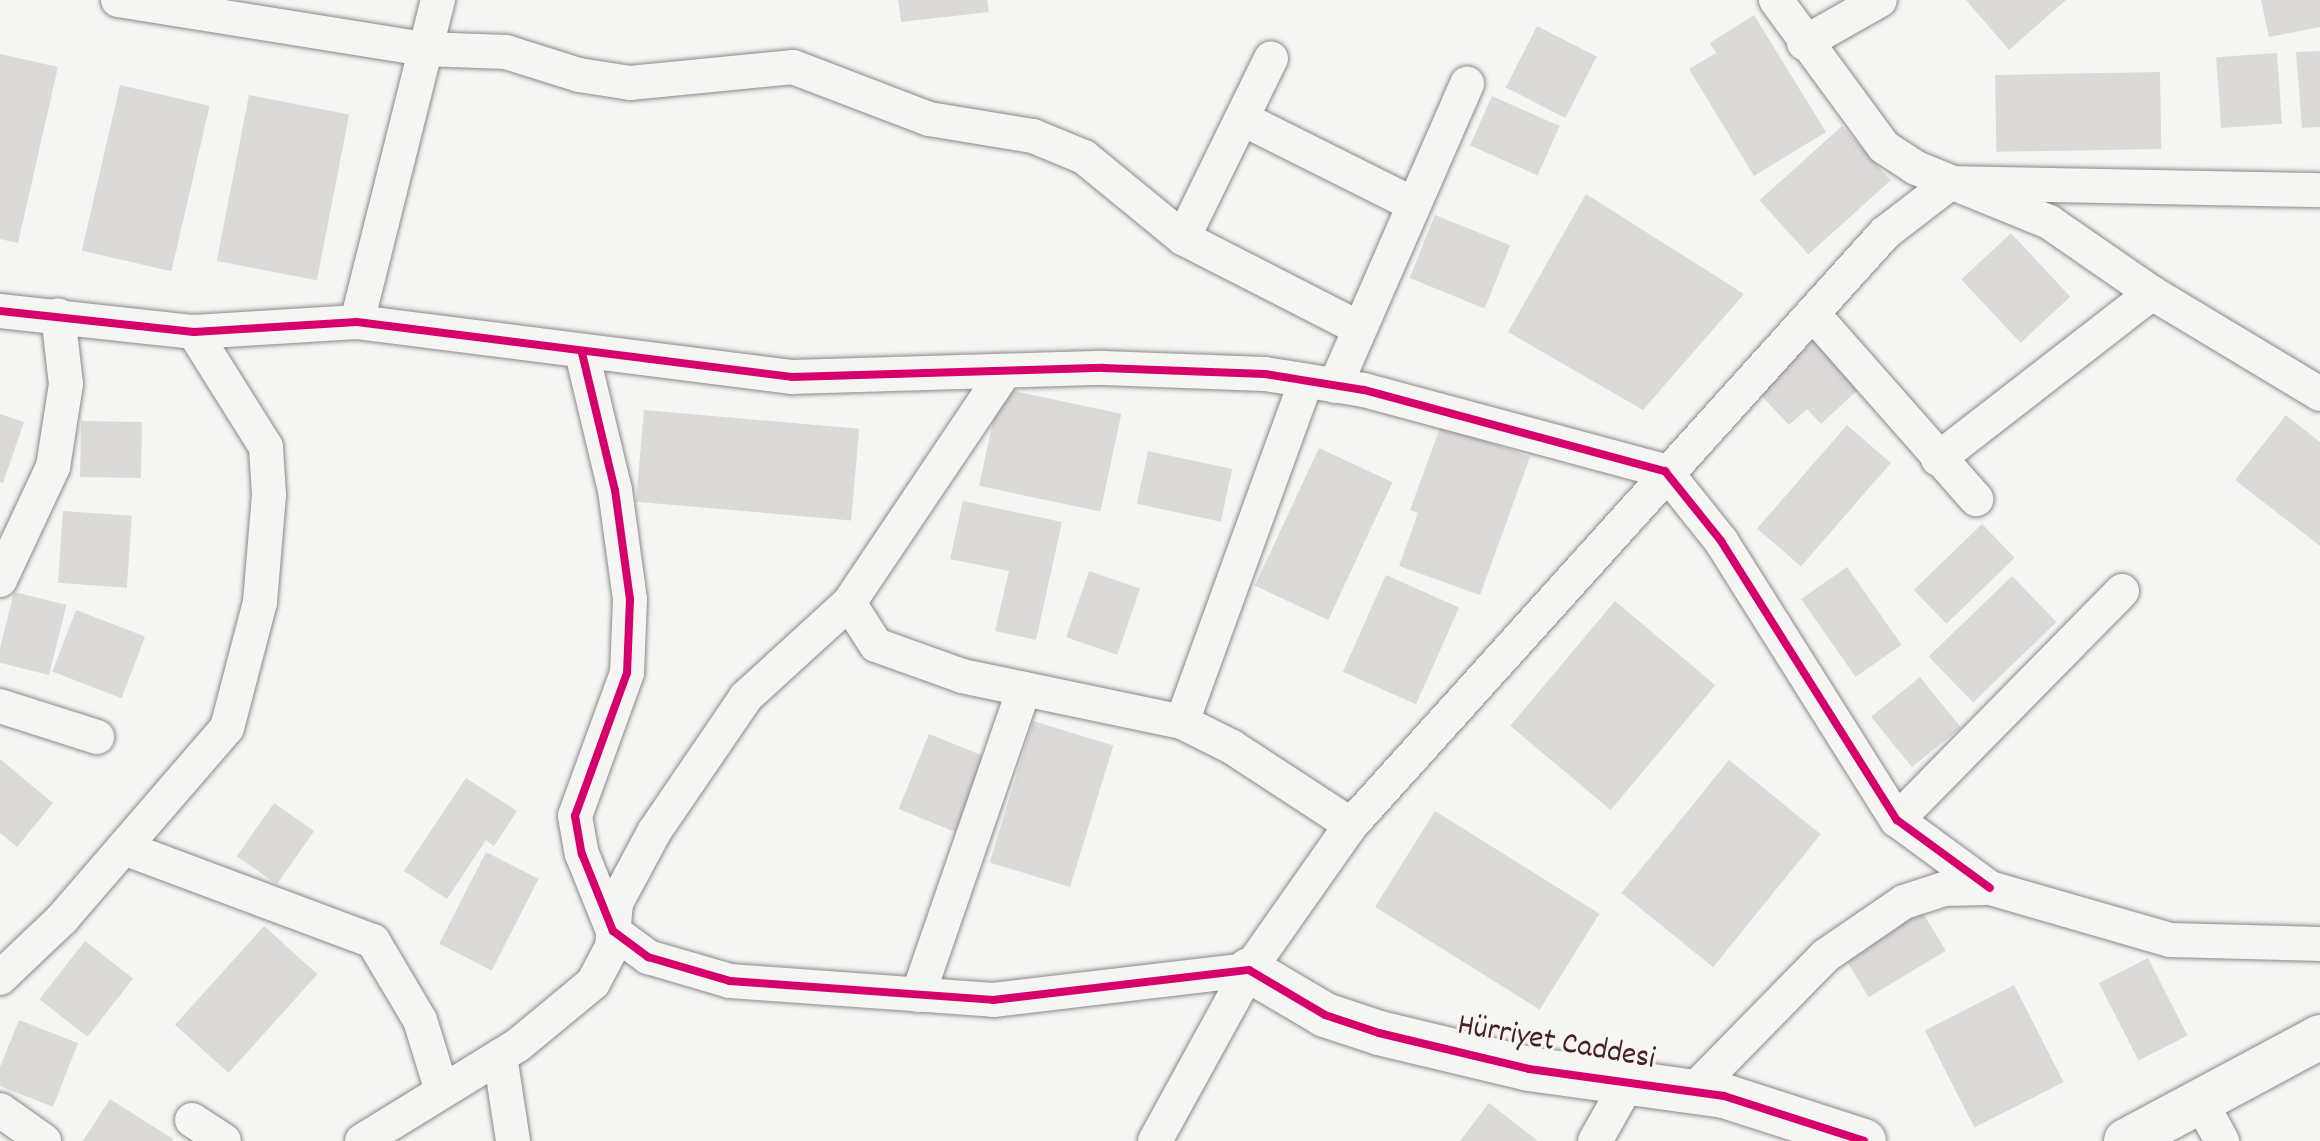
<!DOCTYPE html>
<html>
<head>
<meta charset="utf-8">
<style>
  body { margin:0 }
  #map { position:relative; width:2320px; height:1141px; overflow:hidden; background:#f5f5f3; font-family:Dekko,sans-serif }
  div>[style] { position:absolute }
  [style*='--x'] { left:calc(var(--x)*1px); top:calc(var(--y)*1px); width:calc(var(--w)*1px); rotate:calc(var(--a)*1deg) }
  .building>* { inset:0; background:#dcdad9; transform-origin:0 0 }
  .roads { filter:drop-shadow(0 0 2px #8f8788) drop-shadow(0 0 2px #8f8788) }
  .street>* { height:34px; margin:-17px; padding:0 17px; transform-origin:17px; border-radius:17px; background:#f5f5f3 }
  .secondary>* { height:44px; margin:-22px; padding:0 22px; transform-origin:22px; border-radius:22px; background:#f5f5f3 }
  .cycleway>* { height:8px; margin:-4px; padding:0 4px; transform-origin:4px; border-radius:4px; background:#d6006c }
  span { translate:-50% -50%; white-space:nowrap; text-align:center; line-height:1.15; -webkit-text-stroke:6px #f6f6f2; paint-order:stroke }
  .street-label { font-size:32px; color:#4a1f2b }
</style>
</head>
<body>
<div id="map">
  <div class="building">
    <div style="clip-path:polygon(898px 0,987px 0,989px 12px,901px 22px)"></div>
    <div style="clip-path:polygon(1966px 0,2066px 0,2009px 50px)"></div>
    <div style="clip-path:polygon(2261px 0,2320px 0,2320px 27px,2269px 37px)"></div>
    <div style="clip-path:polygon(1754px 15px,1826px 132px,1754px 176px,1689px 69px,1716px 53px,1710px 43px)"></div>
    <div style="left:1537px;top:26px;width:67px;height:69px;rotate:27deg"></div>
    <div style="clip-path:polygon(2320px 51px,2320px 127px,2302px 128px,2296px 52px)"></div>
    <div style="left:2277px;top:53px;width:71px;height:61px;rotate:86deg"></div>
    <div style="clip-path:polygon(0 54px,58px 67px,18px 243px,0 239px)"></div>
    <div style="left:2160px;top:72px;width:77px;height:165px;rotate:89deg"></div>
    <div style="left:120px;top:85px;width:92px;height:170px;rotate:13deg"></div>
    <div style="left:249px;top:95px;width:102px;height:169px;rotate:11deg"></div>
    <div style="left:1492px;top:96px;width:74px;height:54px;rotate:24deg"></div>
    <div style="left:1842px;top:126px;width:73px;height:111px;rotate:48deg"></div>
    <div style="clip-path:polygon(1586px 194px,1744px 294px,1643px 410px,1508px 332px)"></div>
    <div style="left:1435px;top:215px;width:81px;height:68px;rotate:22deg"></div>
    <div style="left:2011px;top:233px;width:87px;height:68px;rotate:47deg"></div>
    <div style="clip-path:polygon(1818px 337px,1863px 385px,1821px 424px,1807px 409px,1789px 425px,1758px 392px)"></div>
    <div style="left:1000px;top:388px;width:124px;height:100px;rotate:12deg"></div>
    <div style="left:644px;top:410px;width:216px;height:92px;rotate:5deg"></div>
    <div style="clip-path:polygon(0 414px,24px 422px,3px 483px,0 482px)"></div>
    <div style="clip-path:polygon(2286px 415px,2320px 442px,2320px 546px,2235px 480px)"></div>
    <div style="left:81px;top:421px;width:61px;height:56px;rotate:1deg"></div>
    <div style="clip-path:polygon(1441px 425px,1530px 457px,1480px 595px,1399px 566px,1418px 513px,1410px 510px)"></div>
    <div style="left:1847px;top:425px;width:58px;height:137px;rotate:41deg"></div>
    <div style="left:1319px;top:448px;width:81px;height:152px;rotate:25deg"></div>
    <div style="left:1148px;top:451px;width:86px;height:54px;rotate:12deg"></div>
    <div style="clip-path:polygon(963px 501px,1062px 522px,1036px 640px,995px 631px,1009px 571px,950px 559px)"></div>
    <div style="left:63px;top:511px;width:69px;height:72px;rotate:4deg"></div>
    <div style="left:1982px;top:524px;width:47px;height:95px;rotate:46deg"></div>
    <div style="left:1847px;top:567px;width:95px;height:56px;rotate:55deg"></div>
    <div style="left:1089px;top:571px;width:54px;height:70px;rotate:19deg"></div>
    <div style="left:1386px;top:575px;width:80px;height:106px;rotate:24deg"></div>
    <div style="left:2012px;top:576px;width:64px;height:116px;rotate:46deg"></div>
    <div style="left:14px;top:592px;width:54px;height:72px;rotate:14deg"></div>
    <div style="left:1615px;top:601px;width:131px;height:163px;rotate:40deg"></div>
    <div style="left:76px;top:610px;width:74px;height:66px;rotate:21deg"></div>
    <div style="left:1920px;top:677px;width:65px;height:63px;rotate:51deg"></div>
    <div style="left:1033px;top:721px;width:84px;height:148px;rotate:17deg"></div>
    <div style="left:929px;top:734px;width:61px;height:81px;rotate:22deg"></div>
    <div style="clip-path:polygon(0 759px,53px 803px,17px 847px,0 833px)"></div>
    <div style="left:1729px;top:760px;width:118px;height:171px;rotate:39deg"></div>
    <div style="clip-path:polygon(466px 778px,517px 811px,494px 846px,486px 840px,447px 899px,404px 871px)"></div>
    <div style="left:274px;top:803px;width:49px;height:65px;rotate:35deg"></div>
    <div style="left:1435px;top:811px;width:194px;height:113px;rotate:32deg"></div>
    <div style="left:486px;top:852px;width:59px;height:103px;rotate:27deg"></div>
    <div style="left:1920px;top:908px;width:50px;height:90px;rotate:59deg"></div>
    <div style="left:264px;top:926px;width:72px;height:133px;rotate:42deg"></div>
    <div style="left:85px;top:941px;width:61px;height:74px;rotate:38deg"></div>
    <div style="left:2148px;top:958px;width:87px;height:55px;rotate:63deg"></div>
    <div style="left:2014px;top:985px;width:109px;height:100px;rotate:63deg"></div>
    <div style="clip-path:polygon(19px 1020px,78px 1043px,53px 1107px,0 1086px,0 1067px)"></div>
    <div style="clip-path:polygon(110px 1099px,173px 1139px,172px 1141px,83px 1141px)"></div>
    <div style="clip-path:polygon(1489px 1103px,1538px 1141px,1460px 1141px)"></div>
  </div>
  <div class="roads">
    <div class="street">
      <div style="--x:118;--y:0;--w:310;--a:9.1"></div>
      <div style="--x:424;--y:49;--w:82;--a:2.1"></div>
      <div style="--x:506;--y:52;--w:77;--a:17.5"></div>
      <div style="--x:579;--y:75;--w:52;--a:8.9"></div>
      <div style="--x:630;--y:83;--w:164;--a:-5.6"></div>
      <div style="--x:793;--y:67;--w:146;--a:20.9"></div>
      <div style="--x:929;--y:119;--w:105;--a:9.3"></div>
      <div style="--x:1033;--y:136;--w:55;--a:22.4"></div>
      <div style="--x:1084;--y:157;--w:128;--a:39.3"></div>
      <div style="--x:1183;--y:238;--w:195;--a:27.1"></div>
      <div style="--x:1776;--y:0;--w:182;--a:53.7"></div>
      <div style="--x:1884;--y:147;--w:38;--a:33"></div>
      <div style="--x:1916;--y:168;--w:144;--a:22.1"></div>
      <div style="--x:2049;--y:222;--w:125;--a:34.6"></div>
      <div style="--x:2152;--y:293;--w:196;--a:31"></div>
      <div style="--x:1804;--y:43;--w:87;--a:-29.5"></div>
      <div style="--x:1243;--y:119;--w:190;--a:26.6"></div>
      <div style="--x:1183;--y:238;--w:200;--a:-63.9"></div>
      <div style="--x:0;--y:311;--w:195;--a:6.2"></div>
      <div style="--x:194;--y:332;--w:163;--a:-3.5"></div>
      <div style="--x:357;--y:322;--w:438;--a:7.2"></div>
      <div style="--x:792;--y:377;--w:311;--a:-1.7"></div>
      <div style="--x:1103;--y:368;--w:162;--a:2.1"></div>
      <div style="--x:1265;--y:374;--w:100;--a:9.2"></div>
      <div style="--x:1364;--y:390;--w:312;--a:15.1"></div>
      <div style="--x:1665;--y:471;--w:90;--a:51.3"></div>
      <div style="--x:1721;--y:541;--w:330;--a:57.8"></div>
      <div style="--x:1897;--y:820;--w:115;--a:36.2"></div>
      <div style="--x:1813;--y:314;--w:247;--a:48.6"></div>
      <div style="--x:357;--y:322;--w:332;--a:-75.9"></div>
      <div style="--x:582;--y:353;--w:141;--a:76.5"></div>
      <div style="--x:615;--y:490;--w:110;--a:82.2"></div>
      <div style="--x:630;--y:599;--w:74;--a:92.3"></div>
      <div style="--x:627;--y:673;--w:152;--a:110"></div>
      <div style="--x:575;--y:816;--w:39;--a:80"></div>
      <div style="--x:582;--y:854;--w:83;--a:68.1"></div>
      <div style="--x:613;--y:931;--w:44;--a:36.6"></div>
      <div style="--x:648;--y:957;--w:85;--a:16.3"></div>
      <div style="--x:730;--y:981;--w:264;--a:4.1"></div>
      <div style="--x:993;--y:1000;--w:258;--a:-6.7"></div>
      <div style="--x:1335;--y:386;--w:330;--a:-66.4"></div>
      <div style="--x:1938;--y:459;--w:271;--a:-37.8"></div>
      <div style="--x:0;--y:580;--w:125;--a:-64.9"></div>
      <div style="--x:53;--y:467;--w:84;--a:-81.1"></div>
      <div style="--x:66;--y:384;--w:69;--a:-96.6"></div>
      <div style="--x:849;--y:603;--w:50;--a:57.3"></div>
      <div style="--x:876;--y:645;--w:91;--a:19.8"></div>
      <div style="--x:962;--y:676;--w:225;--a:11.8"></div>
      <div style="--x:1182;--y:722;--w:56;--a:26.6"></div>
      <div style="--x:1232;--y:747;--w:142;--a:33.2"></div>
      <div style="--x:0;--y:706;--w:102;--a:17.7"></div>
      <div style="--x:1182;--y:722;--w:363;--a:-70"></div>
      <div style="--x:1897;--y:820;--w:321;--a:-45.5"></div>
      <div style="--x:124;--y:848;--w:266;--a:20.5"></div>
      <div style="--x:373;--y:941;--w:92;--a:59.3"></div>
      <div style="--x:420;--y:1020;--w:74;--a:72.8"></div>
      <div style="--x:0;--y:978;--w:86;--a:-43.6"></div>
      <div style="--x:62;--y:919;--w:252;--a:-49.2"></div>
      <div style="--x:227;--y:728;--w:130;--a:-75.3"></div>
      <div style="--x:260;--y:602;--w:107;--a:-85.2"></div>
      <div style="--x:269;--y:495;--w:48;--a:-93.6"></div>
      <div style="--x:266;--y:447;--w:136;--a:-122.1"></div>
      <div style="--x:918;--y:995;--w:324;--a:-70.9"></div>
      <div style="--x:500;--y:1056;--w:86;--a:81.3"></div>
      <div style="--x:1692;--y:1092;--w:190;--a:-45.6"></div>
      <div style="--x:1825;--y:956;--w:96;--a:-34.4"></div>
      <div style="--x:1904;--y:902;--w:42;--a:-18"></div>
      <div style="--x:1944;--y:889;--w:46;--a:-1.2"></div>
      <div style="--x:1990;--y:888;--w:187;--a:16.1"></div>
      <div style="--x:2170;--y:940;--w:150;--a:1.5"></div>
      <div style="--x:2200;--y:1101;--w:46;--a:61.2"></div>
      <div style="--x:0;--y:1110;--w:54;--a:35.2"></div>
      <div style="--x:192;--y:1120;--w:38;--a:33"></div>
      <div style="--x:362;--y:1141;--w:183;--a:-31.6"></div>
      <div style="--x:518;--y:1045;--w:97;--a:-39.6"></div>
      <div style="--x:593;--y:983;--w:41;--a:-62.2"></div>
      <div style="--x:612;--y:947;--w:44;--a:-84.8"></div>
      <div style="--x:616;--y:903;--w:81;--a:-61.8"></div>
      <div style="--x:654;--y:832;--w:163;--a:-55.7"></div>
      <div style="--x:746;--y:697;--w:139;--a:-42.4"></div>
      <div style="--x:849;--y:603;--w:278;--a:-56.1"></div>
      <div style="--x:1155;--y:1141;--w:195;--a:-61.2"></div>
      <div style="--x:1249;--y:970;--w:177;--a:-54.9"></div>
      <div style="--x:1351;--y:825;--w:797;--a:-47.95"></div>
      <div style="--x:1885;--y:233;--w:82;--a:-37.6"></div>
      <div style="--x:1950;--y:183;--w:370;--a:1.1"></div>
      <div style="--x:1595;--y:1141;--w:67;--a:-60.4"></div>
    </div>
    <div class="secondary">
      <div style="--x:1249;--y:970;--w:88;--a:30.6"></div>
      <div style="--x:1325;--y:1015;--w:57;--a:18.4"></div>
      <div style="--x:1379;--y:1033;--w:154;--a:13.5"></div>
      <div style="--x:1529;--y:1069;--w:197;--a:7.9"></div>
      <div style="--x:1724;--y:1096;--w:147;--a:17.8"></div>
      <div style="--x:2126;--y:1141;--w:220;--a:-28.2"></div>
    </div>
  </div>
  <div class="cycleway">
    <div style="--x:0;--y:311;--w:195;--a:6.2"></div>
    <div style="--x:194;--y:332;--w:163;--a:-3.5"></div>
    <div style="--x:357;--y:322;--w:438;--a:7.2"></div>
    <div style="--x:792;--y:377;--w:311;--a:-1.7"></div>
    <div style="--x:1103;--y:368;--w:162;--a:2.1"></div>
    <div style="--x:1265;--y:374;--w:100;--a:9.2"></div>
    <div style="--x:1364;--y:390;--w:312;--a:15.1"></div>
    <div style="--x:1665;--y:471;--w:90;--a:51.3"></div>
    <div style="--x:1721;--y:541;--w:330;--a:57.8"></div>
    <div style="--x:1897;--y:820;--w:115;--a:36.2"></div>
    <div style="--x:582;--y:353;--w:141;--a:76.5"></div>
    <div style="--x:615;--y:490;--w:110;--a:82.2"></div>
    <div style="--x:630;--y:599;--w:74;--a:92.3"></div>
    <div style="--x:627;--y:673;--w:152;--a:110"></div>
    <div style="--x:575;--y:816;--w:39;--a:80"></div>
    <div style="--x:582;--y:854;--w:83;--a:68.1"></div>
    <div style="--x:613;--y:931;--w:44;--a:36.6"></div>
    <div style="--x:648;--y:957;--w:85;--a:16.3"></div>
    <div style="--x:730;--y:981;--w:264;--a:4.1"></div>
    <div style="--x:993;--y:1000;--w:258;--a:-6.7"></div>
    <div style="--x:1249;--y:970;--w:88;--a:30.6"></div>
    <div style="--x:1325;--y:1015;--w:57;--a:18.4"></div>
    <div style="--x:1379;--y:1033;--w:154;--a:13.5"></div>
    <div style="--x:1529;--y:1069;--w:197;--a:7.9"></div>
    <div style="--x:1724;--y:1096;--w:147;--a:17.8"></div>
  </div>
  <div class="street-label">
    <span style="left:1556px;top:1044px;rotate:10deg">Hürriyet Caddesi</span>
  </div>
</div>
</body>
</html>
